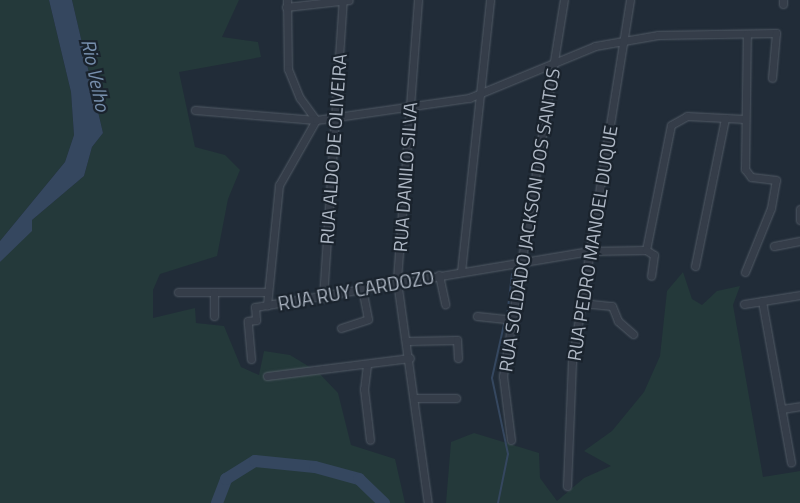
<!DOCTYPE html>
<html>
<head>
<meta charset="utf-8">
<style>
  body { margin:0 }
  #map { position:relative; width:800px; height:503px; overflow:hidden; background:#212c38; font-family:"Titillium Web",sans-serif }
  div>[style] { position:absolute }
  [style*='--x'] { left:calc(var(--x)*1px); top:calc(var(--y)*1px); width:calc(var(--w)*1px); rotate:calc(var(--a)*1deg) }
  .green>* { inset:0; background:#24393a }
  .water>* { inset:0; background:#35475f }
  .stream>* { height:2px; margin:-1px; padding:0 1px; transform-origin:1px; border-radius:1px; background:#35475f }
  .river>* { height:12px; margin:-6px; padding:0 6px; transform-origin:6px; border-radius:6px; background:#35475f }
  .roads { filter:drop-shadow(0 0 1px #525b66) drop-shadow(0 0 1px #525b66) }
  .minor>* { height:7px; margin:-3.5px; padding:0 3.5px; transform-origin:3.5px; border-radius:3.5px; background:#353d49 }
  span { translate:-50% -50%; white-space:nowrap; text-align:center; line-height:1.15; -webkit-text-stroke:4.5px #1a232d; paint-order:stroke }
  .street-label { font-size:19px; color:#afb8c5 }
  .water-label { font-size:20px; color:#778fad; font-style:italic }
</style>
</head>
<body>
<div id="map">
  <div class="green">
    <div style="clip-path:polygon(0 0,49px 0,71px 92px,74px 135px,65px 162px,0 241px)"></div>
    <div style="clip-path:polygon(72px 0,239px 0,222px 37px,258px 42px,261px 57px,179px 72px,195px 147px,225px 155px,240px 170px,228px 199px,217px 256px,160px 274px,153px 290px,153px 318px,195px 308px,196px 323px,224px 326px,241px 367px,259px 375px,264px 351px,290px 355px,318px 372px,338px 393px,351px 445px,395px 459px,405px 503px,0 503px,0 262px,32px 220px,84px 176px,92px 147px,103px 133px)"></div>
    <div style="clip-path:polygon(683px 272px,692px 299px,702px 305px,717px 291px,740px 286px,733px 305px,763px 477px,800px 471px,800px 503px,446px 503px,451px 442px,474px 433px,539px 453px,540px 478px,557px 501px,584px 478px,611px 466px,584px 451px,612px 431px,644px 392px,660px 356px,667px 291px)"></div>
  </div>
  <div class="water">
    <div style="clip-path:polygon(49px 0,72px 0,103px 133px,92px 147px,84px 176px,32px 220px,32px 231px,0 262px,0 241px,65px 162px,74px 135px,71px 92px)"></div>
  </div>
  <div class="stream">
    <div style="--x:507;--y:316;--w:42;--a:-83.2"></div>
    <div style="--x:498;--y:503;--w:50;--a:-78.5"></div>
    <div style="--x:508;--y:454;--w:78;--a:-101.9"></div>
    <div style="--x:492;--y:378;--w:59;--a:-77.4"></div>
  </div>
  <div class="river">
    <div style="--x:217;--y:503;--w:26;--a:-69"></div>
    <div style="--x:226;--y:479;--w:34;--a:-32"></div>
    <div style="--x:255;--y:461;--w:60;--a:5.7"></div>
    <div style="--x:315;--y:467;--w:46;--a:15.3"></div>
    <div style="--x:359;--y:479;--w:35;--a:44"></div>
  </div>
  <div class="roads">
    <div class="minor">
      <div style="--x:287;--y:0;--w:69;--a:89.2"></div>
      <div style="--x:288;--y:69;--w:31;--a:68"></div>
      <div style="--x:300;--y:98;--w:27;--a:54"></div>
      <div style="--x:316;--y:120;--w:75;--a:119.6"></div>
      <div style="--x:279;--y:185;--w:121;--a:95.7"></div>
      <div style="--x:267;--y:305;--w:327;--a:-9.5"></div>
      <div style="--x:590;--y:251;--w:56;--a:-1"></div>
      <div style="--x:418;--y:0;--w:282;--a:94.3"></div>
      <div style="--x:397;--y:281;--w:224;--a:82.1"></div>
      <div style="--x:783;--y:4;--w:4;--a:-90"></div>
      <div style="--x:286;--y:7;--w:63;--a:-6.3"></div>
      <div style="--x:195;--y:110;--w:121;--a:4.7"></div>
      <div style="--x:316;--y:120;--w:155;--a:-8.2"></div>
      <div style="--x:469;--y:98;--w:136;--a:-22.4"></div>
      <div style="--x:595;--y:46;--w:64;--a:-9.9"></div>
      <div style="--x:658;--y:35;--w:118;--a:-1"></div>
      <div style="--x:776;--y:33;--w:45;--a:95.1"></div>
      <div style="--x:800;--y:209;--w:11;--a:90"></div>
      <div style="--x:774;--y:246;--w:26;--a:-11"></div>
      <div style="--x:646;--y:250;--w:127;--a:-78.7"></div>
      <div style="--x:671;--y:125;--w:18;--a:-29"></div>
      <div style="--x:687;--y:116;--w:58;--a:3"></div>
      <div style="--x:646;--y:250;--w:9;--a:32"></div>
      <div style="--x:654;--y:255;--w:21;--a:98"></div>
      <div style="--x:695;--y:266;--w:151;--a:-78.5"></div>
      <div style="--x:461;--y:272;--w:274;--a:-83.9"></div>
      <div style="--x:745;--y:272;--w:69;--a:-67.9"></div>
      <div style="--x:771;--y:208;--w:28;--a:-80"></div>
      <div style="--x:776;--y:180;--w:25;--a:-173"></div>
      <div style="--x:751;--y:177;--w:10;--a:-127"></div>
      <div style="--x:745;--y:169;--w:135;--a:-89.2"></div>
      <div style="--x:439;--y:275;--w:30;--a:78"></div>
      <div style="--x:178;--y:292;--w:90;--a:0"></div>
      <div style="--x:214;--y:292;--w:24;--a:90"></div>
      <div style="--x:323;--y:298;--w:299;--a:-86.2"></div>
      <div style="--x:762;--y:301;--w:164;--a:79.8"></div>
      <div style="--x:582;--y:303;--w:30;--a:6"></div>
      <div style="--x:612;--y:306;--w:16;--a:68"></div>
      <div style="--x:618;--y:321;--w:20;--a:41"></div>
      <div style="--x:744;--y:304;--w:57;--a:-9.1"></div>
      <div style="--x:477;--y:316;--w:38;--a:6"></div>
      <div style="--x:341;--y:328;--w:28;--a:-18"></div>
      <div style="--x:368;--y:319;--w:31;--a:-101"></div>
      <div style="--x:407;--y:341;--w:50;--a:-1.1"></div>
      <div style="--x:457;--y:340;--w:18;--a:87"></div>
      <div style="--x:251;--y:359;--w:38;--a:-95"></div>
      <div style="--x:248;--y:321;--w:8;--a:-7"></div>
      <div style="--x:256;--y:320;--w:13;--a:-94"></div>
      <div style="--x:255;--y:307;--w:12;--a:-9"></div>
      <div style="--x:367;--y:365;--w:24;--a:97"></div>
      <div style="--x:364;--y:389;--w:51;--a:83.3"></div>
      <div style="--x:267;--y:376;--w:144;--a:-7.2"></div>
      <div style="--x:416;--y:398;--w:40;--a:0"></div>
      <div style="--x:782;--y:409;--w:18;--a:-9"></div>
      <div style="--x:511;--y:440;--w:64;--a:-97.1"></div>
      <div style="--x:503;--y:376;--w:381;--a:-80.8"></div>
      <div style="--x:567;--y:486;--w:124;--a:-87.7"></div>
      <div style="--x:572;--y:362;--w:367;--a:-80.9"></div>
    </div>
  </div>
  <div class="street-label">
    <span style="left:333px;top:149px;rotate:-86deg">RUA ALDO DE OLIVEIRA</span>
    <span style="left:405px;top:177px;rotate:-86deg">RUA DANILO SILVA</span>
    <span style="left:529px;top:220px;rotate:-81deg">RUA SOLDADO JACKSON DOS SANTOS</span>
    <span style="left:592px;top:243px;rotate:-81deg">RUA PEDRO MANOEL DUQUE</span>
    <span style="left:356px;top:290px;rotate:-10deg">RUA RUY CARDOZO</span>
  </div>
  <div class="water-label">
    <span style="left:96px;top:75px;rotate:78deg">Rio Velho</span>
  </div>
</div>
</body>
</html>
